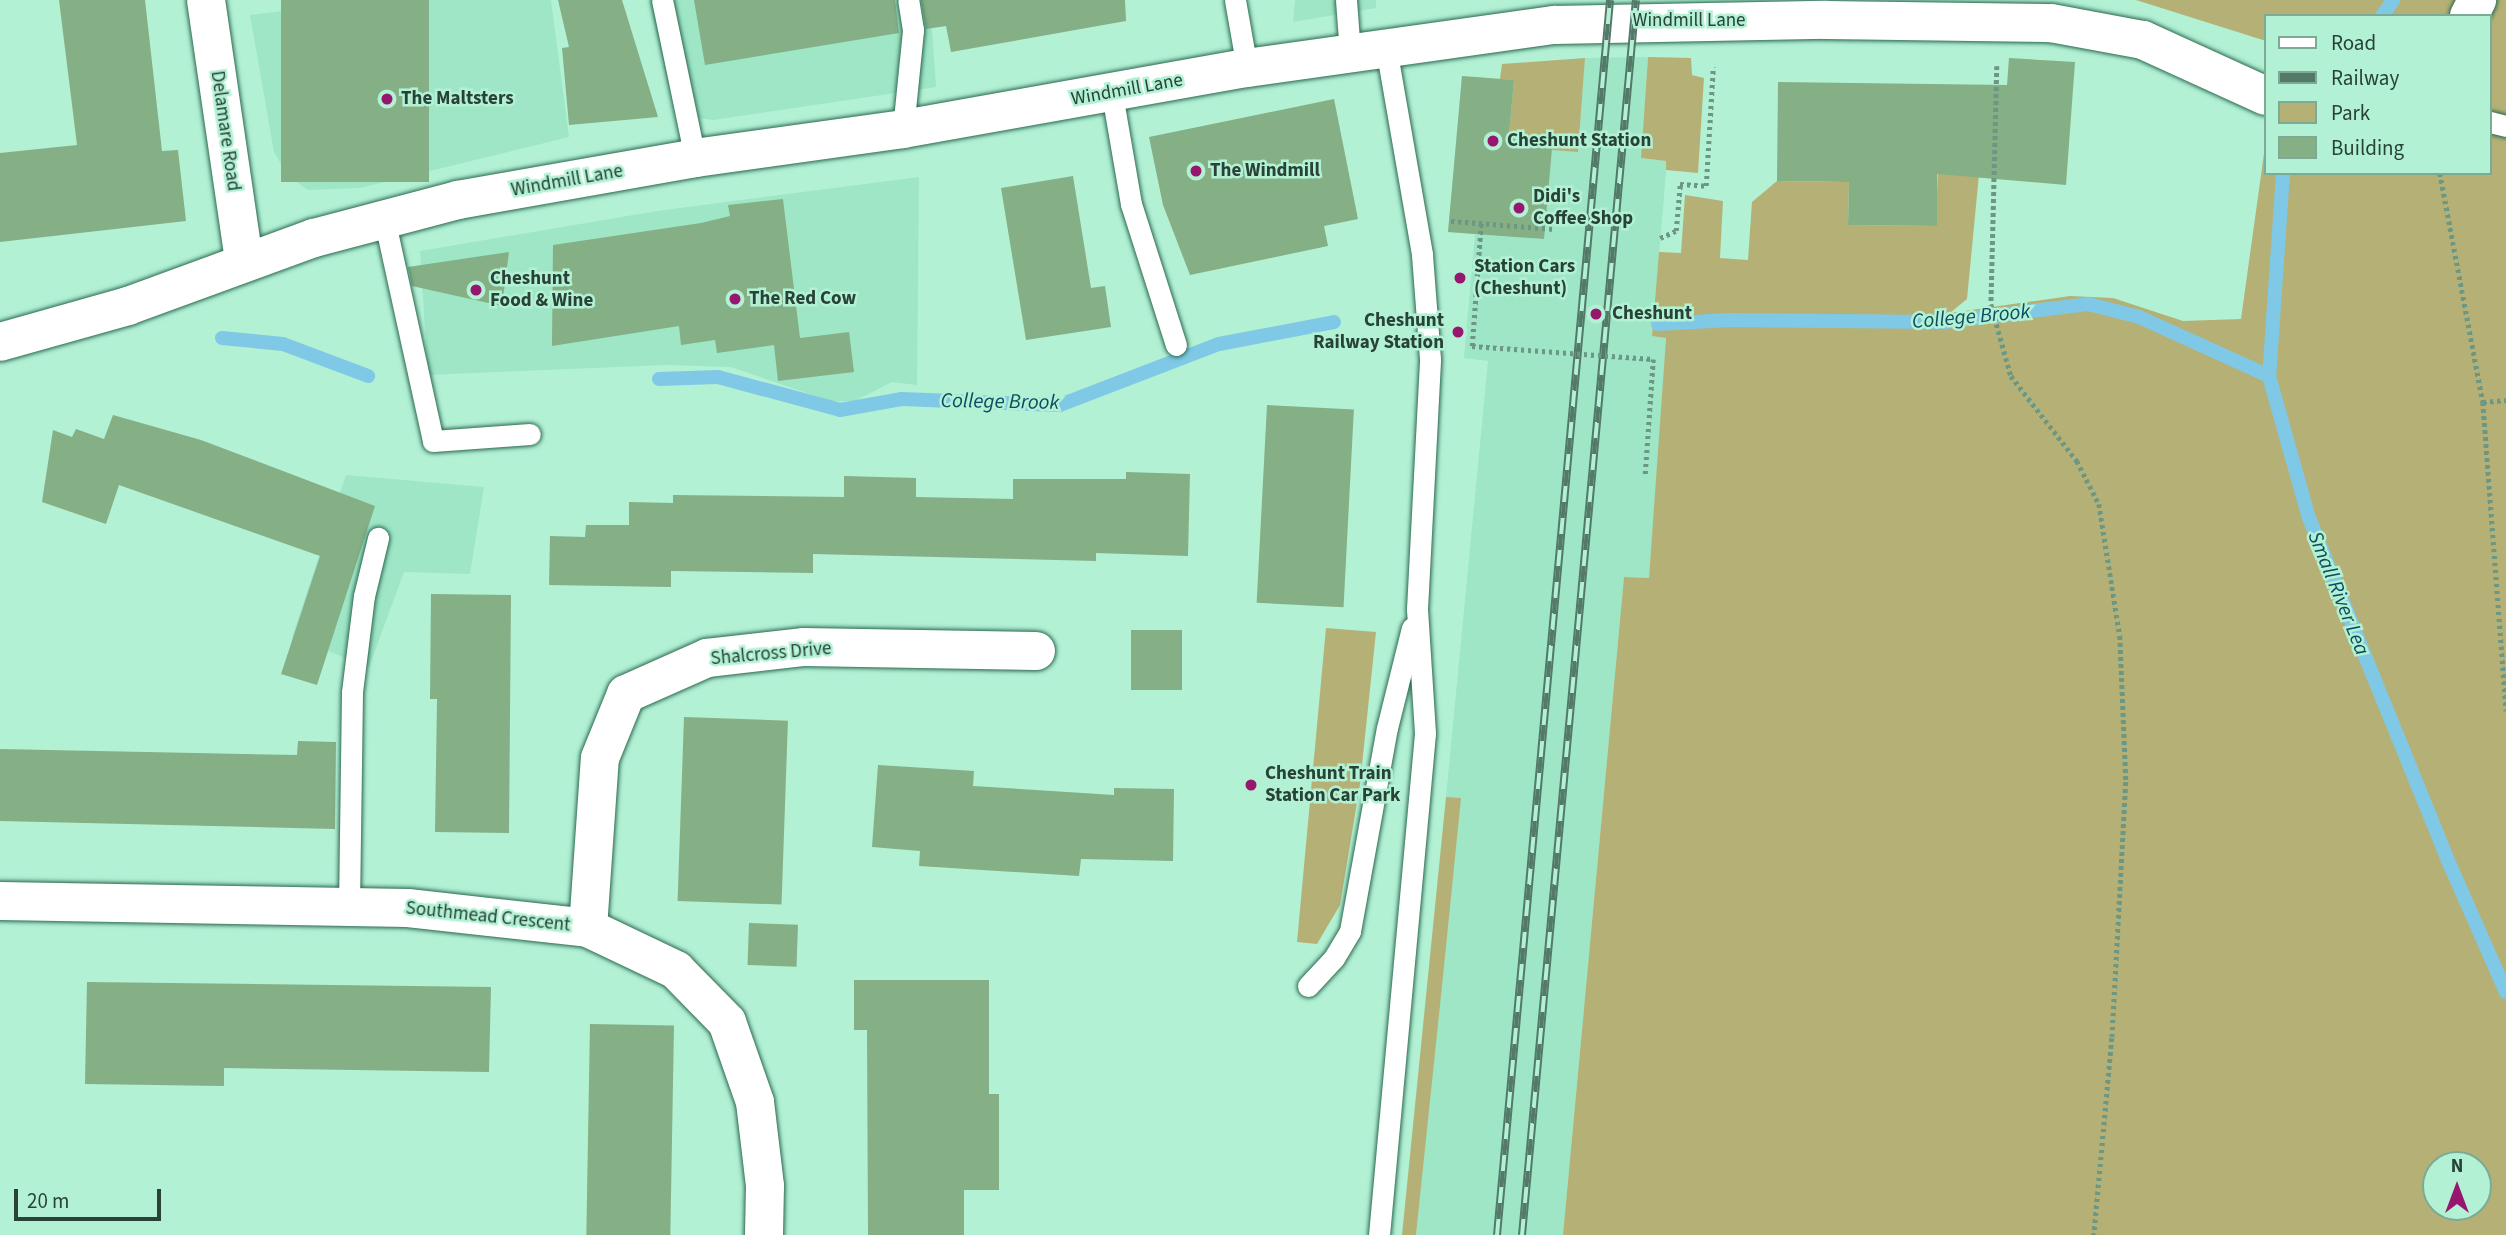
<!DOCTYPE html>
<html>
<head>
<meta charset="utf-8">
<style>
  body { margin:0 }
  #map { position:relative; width:2506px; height:1235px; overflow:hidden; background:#b2f1d4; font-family:"Source Sans 3",sans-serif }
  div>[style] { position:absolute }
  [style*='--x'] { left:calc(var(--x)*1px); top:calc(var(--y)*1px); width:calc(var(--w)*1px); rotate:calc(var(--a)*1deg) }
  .built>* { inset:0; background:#9ee6c6 }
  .green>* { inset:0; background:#b5b176 }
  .stream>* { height:14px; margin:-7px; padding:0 7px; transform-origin:7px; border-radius:7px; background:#7fc9e6 }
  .building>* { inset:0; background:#85af85; transform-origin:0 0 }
  .path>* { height:4.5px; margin-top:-2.25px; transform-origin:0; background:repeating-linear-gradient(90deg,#6b9783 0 3.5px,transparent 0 7px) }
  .roads { filter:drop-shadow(0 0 2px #2b6951) drop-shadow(0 0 2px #2b6951) }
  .service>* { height:21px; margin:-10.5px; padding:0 10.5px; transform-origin:10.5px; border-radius:10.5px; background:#fff }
  .minor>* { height:38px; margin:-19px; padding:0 19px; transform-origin:19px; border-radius:19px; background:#fff }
  .rail>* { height:8px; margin-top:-4px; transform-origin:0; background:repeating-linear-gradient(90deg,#b2f1d4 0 16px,#537968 0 32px); box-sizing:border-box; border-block:2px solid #537968 }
  .path-bridge>* { height:4.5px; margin-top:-2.25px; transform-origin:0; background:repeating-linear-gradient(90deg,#6b9783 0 3.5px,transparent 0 7px) }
  .dots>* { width:19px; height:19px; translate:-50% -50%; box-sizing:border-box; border:4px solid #b2f1d4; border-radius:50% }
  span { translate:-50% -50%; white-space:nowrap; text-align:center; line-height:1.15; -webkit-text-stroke:5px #b2f1d4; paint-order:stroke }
  .street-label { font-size:19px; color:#284237 }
  .poi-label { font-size:19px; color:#284237; font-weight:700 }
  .left { translate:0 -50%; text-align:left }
  .right { translate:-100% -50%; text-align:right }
  .water-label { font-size:21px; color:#0d4c60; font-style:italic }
  .legend { position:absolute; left:2264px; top:14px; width:228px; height:161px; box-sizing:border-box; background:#b2f1d4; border:2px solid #7bab95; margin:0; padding:9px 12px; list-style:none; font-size:21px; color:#284237 }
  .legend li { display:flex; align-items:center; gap:14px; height:35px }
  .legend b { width:35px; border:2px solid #7bab95 }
  .north { position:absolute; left:2422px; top:1151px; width:70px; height:70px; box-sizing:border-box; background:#b2f1d4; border:2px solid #7bab95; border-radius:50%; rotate:0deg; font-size:19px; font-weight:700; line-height:28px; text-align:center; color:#284237 }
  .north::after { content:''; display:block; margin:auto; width:24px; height:32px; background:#97176f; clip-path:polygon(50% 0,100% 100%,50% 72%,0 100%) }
  .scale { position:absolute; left:14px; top:1189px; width:147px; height:32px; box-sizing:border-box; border:4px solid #284237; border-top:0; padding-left:9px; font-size:21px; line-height:24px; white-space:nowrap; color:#284237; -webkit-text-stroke:5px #b2f1d4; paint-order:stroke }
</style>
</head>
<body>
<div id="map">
  <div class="built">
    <div style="clip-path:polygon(369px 0,551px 0,569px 137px,360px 188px,308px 190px,288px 176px,274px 152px,250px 15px)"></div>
    <div style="clip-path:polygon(649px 0,930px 0,936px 87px,713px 120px,675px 115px)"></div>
    <div style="clip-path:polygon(1295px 0,1376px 0,1376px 8px,1293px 22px)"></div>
    <div style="clip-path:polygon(1648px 57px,1641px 158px,1667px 161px,1652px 336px,1666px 337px,1657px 475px,1649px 578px,1624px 577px,1563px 1235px,1416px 1235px,1460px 799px,1446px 797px,1488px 361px,1464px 358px,1475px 234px,1448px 232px,1462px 76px,1514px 80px,1553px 137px,1578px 151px,1585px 58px)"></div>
    <div style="clip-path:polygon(919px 177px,917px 385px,892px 382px,854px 401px,830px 401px,731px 367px,665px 365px,428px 375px,420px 251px,657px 211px)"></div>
    <div style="clip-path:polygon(346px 475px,484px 487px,470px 574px,404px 572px,369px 667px,292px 637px)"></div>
  </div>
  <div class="green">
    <div style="clip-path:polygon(evenodd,2136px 0,2506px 0,2506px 1235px,1563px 1235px,1624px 577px,1649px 578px,1666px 338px,1652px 336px,1659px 252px,1681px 253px,1685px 195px,1723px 201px,1720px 258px,1748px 260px,1752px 202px,1777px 181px,1839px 182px,1850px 138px,1848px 225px,1936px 226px,1938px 161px,1980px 164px,1967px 299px,1950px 313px,2070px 296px,2113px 298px,2183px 321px,2241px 319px,2266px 139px,2266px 173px,2490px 173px,2490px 16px,2266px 16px,2266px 41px,2136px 0,2436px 1165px,2478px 1165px,2478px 1207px,2436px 1207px,2436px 1165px)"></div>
    <div style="clip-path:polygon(1648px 57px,1691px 58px,1692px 75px,1704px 78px,1698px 173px,1666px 170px,1666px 161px,1641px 158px)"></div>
    <div style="clip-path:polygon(1585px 58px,1578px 152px,1552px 150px,1553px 137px,1509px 134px,1514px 80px,1500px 79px,1502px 64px)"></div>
    <div style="clip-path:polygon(1326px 628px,1376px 632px,1360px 784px,1340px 905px,1317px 944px,1297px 942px)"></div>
    <div style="clip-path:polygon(1446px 797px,1461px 798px,1442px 986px,1416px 1235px,1402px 1235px)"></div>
  </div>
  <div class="stream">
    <div style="--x:2382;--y:16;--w:19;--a:-55"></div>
    <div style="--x:2283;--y:173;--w:203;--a:93.9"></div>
    <div style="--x:2269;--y:376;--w:148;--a:74.3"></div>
    <div style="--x:2309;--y:518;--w:365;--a:67.9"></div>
    <div style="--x:2446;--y:856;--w:149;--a:66.2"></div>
    <div style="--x:1658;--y:324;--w:71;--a:-3.2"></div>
    <div style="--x:1729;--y:320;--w:215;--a:0.5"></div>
    <div style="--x:1944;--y:322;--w:145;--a:-7.1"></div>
    <div style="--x:2088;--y:304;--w:53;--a:14.3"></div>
    <div style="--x:2139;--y:317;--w:143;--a:24.4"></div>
    <div style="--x:222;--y:338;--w:61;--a:5.6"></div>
    <div style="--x:283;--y:344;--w:91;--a:20.6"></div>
    <div style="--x:659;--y:379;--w:59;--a:-1.9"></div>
    <div style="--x:718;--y:377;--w:126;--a:15.1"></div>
    <div style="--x:840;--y:410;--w:62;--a:-10.2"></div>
    <div style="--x:901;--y:399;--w:159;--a:2.2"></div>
    <div style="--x:1060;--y:405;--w:170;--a:-21"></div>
    <div style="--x:1219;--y:344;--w:117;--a:-10.8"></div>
  </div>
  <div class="building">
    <div style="clip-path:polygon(59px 0,145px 0,162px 151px,178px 150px,186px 221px,0 242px,0 153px,77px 145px)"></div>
    <div style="left:281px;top:0;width:148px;height:182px"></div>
    <div style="clip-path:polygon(558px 0,622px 0,658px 117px,569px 125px,562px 48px,569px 47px)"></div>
    <div style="clip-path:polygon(694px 0,895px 0,899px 33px,705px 65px)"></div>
    <div style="clip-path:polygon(921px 0,1125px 0,1126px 21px,951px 52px,946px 26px,926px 29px)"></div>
    <div style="clip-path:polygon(2009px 58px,2075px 62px,2066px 185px,1937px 174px,1937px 226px,1848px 225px,1849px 182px,1777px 181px,1778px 82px,2007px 85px)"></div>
    <div style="clip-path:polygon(1462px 76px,1514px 80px,1509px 134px,1553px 137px,1544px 239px,1448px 232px)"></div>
    <div style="clip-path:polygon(1334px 99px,1358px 219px,1324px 226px,1328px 246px,1190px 275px,1163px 205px,1149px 137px)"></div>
    <div style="clip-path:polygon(1073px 176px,1091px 288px,1105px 286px,1111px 327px,1026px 340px,1001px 188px)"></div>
    <div style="clip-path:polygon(783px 199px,800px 338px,849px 332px,854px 372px,778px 381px,774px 345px,717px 353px,715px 340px,681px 345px,679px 326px,552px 346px,553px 245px,701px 223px,730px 216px,728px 205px)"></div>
    <div style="clip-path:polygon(509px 252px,502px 306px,412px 286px,408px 267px)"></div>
    <div style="left:1267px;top:405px;width:87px;height:198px;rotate:3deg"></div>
    <div style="clip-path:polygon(113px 415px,201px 440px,375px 506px,317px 685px,281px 674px,320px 556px,119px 485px,106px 524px,42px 502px,53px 430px,72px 437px,76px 429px,104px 439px)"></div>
    <div style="clip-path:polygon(1126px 472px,1190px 474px,1188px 556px,1096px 553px,1096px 561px,813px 554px,813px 573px,671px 571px,671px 587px,549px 585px,550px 536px,585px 537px,586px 525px,629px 525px,629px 502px,673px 503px,673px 495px,844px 497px,844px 476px,916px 478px,916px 497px,1013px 499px,1013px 479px,1126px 479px)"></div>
    <div style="clip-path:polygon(431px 594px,511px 595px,509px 833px,435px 832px,437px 699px,430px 699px)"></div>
    <div style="left:1131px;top:630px;width:51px;height:60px"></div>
    <div style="left:684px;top:717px;width:104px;height:184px;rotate:2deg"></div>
    <div style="clip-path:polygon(298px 741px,336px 742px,335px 829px,0 821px,0 749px,297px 755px)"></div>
    <div style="clip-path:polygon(878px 765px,974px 771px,973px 786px,1114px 795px,1114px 788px,1174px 789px,1173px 861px,1081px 859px,1079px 876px,919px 866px,920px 851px,872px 847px)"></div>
    <div style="left:749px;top:923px;width:49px;height:42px;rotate:2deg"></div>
    <div style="clip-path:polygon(854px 980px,989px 980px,989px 1094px,999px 1094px,999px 1190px,964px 1190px,964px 1235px,868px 1235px,867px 1030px,854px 1030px)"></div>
    <div style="clip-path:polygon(87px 982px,491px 987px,489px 1072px,224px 1068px,224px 1086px,85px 1084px)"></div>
    <div style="left:590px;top:1024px;width:84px;height:211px;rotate:1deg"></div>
  </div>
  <div class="path">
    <div style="--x:1997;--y:66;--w:238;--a:91.4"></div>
    <div style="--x:1991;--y:304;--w:75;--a:74.5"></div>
    <div style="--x:2011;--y:376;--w:108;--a:52.2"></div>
    <div style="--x:2077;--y:461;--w:48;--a:62.9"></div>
    <div style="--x:2099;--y:504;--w:134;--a:81"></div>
    <div style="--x:2120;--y:636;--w:146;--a:87.6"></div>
    <div style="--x:2126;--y:782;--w:256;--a:93.1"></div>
    <div style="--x:2112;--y:1038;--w:198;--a:95.2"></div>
    <div style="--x:2440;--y:173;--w:233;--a:79.4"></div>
    <div style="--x:2483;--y:402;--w:310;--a:85.7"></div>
    <div style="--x:1451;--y:221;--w:104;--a:4.4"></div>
    <div style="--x:1660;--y:238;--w:17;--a:-24"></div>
    <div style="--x:1676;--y:231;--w:47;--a:-85.1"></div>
    <div style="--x:1680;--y:184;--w:26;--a:4"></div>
    <div style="--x:1706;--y:186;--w:119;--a:-86.6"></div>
    <div style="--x:1472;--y:346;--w:123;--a:-85.8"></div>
    <div style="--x:2483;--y:402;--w:23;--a:-5"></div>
    <div style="--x:1645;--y:474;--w:115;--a:-86"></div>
  </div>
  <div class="roads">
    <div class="service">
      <div style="--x:662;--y:0;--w:161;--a:78.2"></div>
      <div style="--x:1235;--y:0;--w:69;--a:80"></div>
      <div style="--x:1346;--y:0;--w:53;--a:85.7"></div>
      <div style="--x:1112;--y:94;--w:112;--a:80.2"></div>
      <div style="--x:1131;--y:204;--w:148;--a:72.3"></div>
      <div style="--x:2490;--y:122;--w:16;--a:14"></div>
      <div style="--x:903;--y:129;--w:100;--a:-84.2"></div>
      <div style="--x:913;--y:30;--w:30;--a:-99"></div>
      <div style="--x:384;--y:218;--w:228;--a:77.6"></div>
      <div style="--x:433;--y:441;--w:97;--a:-4.1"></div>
      <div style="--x:349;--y:907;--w:215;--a:-89.2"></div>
      <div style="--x:352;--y:692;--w:97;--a:-82.9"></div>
      <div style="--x:364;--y:596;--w:60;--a:-76.4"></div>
      <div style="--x:1308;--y:986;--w:38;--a:-47"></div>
      <div style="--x:1334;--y:958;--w:31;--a:-59"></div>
      <div style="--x:1350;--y:931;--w:206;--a:-79.7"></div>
      <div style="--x:1387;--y:728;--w:103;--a:-76"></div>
      <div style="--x:1379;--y:1235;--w:504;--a:-84.76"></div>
      <div style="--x:1425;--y:733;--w:124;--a:-93.7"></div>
      <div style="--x:1417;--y:609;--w:250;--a:-87"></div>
      <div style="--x:1430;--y:359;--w:105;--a:-94.4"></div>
      <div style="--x:1422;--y:254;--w:209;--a:-99.9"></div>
    </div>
    <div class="minor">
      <div style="--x:206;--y:0;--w:265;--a:81.7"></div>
      <div style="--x:2469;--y:16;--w:18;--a:-63"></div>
      <div style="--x:0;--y:342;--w:133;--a:-15.7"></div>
      <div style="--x:128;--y:306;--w:198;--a:-20.1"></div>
      <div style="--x:314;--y:238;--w:149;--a:-14.8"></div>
      <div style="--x:458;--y:200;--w:241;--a:-10"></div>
      <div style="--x:695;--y:158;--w:210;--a:-7.9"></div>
      <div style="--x:903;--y:129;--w:349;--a:-10.1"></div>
      <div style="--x:1247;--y:68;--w:310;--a:-8"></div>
      <div style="--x:1554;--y:25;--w:272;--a:-1.1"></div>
      <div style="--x:1826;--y:20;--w:225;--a:0.8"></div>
      <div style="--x:2051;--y:23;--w:94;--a:10.5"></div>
      <div style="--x:2143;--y:40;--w:135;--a:24.5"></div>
      <div style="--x:0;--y:901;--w:408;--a:1"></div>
      <div style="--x:408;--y:908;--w:181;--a:6.3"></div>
      <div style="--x:588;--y:928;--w:98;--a:25.5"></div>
      <div style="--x:676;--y:970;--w:73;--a:45.6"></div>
      <div style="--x:727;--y:1022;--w:85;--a:70.7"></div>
      <div style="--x:755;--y:1102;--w:85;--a:83.2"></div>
      <div style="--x:765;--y:1186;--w:49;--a:91.2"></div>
      <div style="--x:588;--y:928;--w:170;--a:-86"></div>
      <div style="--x:600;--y:758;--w:69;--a:-67.9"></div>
      <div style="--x:626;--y:694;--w:89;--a:-24"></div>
      <div style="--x:707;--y:658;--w:98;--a:-6.5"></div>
      <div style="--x:804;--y:647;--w:232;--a:1"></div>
    </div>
  </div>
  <div class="rail">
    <div style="--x:1497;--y:1235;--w:1240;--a:-84.77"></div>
    <div style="--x:1522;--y:1235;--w:1240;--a:-84.73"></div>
  </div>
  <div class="path-bridge">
    <div style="--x:1472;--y:346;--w:181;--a:4.1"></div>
  </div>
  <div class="dots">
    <div style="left:387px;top:99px;background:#97176f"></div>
    <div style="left:1493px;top:141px;background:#97176f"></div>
    <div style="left:1196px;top:171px;background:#97176f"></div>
    <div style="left:1519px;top:208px;background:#97176f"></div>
    <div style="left:1460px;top:278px;background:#97176f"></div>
    <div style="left:476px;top:290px;background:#97176f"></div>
    <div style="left:735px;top:299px;background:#97176f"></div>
    <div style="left:1596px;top:314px;background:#97176f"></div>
    <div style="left:1458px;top:332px;background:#97176f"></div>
    <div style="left:1251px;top:785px;background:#97176f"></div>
  </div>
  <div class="street-label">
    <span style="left:1689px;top:21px">Windmill Lane</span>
    <span style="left:1127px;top:90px;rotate:-10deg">Windmill Lane</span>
    <span style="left:225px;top:131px;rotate:82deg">Delamare Road</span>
    <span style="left:567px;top:181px;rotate:-10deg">Windmill Lane</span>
    <span style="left:771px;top:654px;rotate:-5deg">Shalcross Drive</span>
    <span style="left:488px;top:917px;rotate:6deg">Southmead Crescent</span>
  </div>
  <div class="poi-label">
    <span class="left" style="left:401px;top:99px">The Maltsters</span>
    <span class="left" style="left:1507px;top:141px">Cheshunt Station</span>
    <span class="left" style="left:1210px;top:171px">The Windmill</span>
    <span class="left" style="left:1533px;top:208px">Didi's<br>Coffee Shop</span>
    <span class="left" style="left:1474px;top:278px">Station Cars<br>(Cheshunt)</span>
    <span class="left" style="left:490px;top:290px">Cheshunt<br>Food &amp; Wine</span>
    <span class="left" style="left:749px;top:299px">The Red Cow</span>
    <span class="left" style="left:1612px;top:314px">Cheshunt</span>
    <span class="right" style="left:1444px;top:332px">Cheshunt<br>Railway Station</span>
    <span class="left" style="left:1265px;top:785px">Cheshunt Train<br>Station Car Park</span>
  </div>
  <div class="water-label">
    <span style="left:1971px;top:316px;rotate:-5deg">College Brook</span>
    <span style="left:1000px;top:401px;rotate:1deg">College Brook</span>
    <span style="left:2339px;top:593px;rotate:68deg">Small River Lea</span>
  </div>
  <ul class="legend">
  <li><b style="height:9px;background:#fff"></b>Road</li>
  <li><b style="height:9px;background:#537968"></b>Railway</li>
  <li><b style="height:19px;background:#b5b176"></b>Park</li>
  <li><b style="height:19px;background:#85af85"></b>Building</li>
  </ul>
  <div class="north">N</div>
  <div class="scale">20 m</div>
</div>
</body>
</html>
